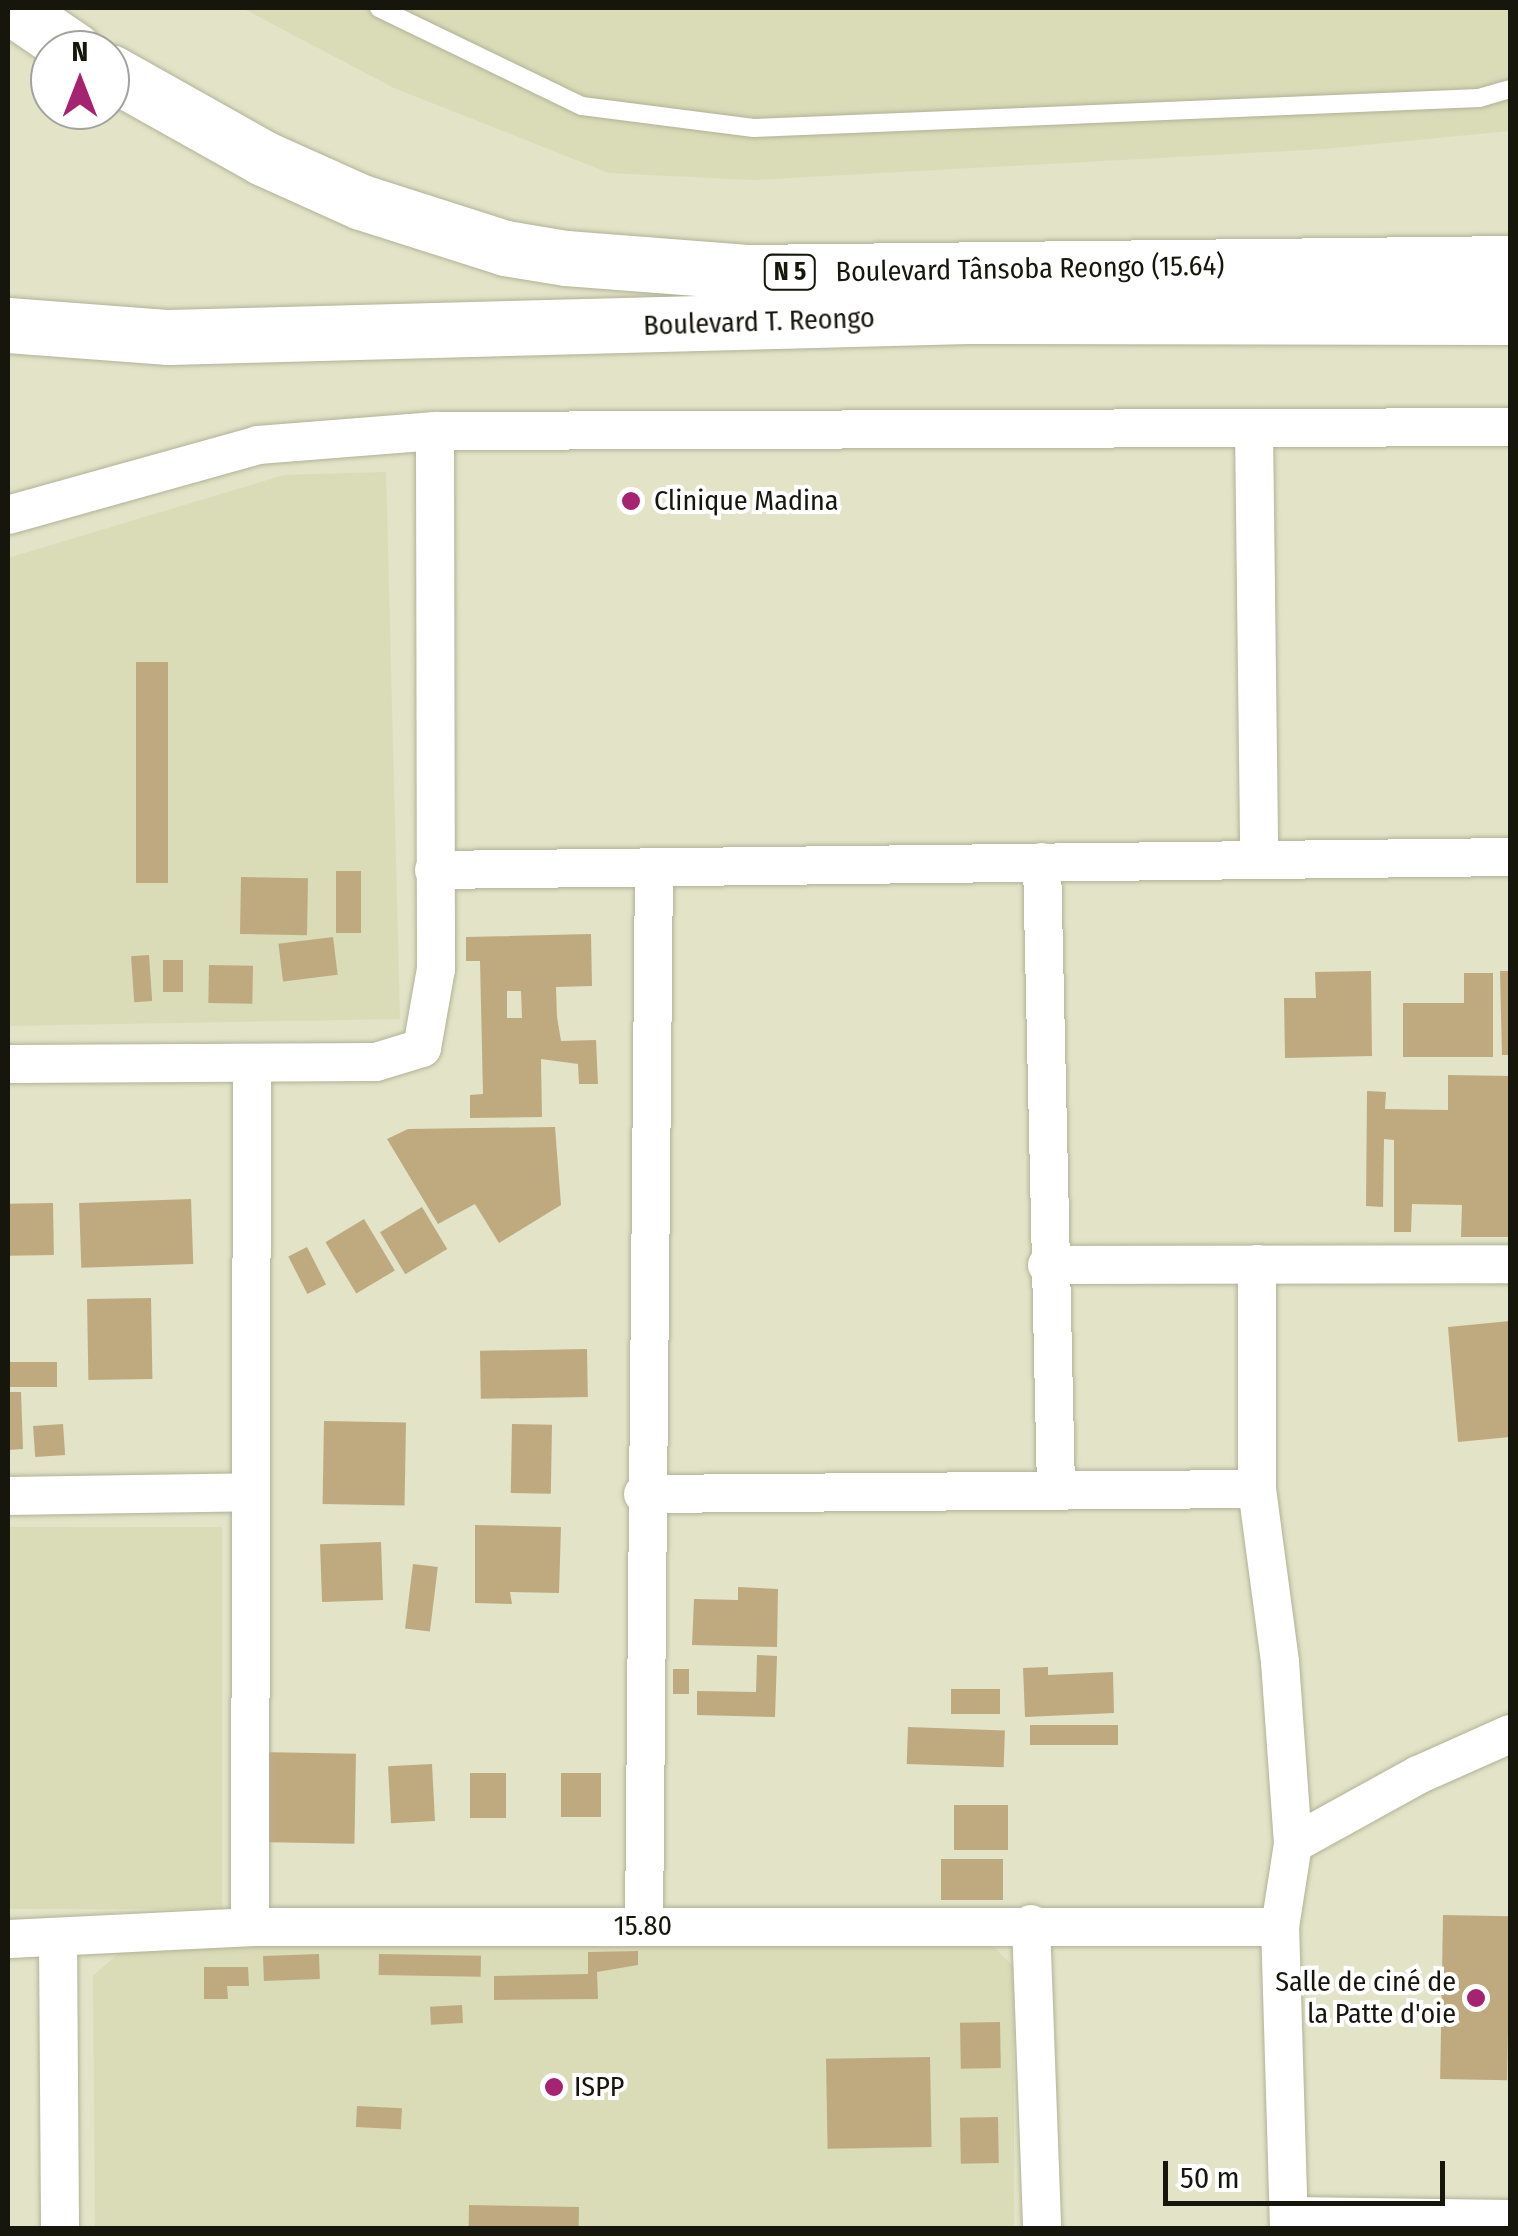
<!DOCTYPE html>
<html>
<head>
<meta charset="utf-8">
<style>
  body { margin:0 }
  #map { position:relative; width:1518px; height:2236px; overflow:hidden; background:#e2e3c7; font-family:"Fira Sans Condensed",sans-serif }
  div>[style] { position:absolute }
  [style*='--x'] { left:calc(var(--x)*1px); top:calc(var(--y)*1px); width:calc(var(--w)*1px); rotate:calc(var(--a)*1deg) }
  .built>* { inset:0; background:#dadbb7; transform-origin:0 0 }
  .building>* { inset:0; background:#bfaa80; transform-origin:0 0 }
  .roads { filter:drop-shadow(0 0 2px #b1b297) drop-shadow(0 0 2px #b1b297) }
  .lane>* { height:18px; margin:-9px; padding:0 9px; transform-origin:9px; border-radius:9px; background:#fff }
  .street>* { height:38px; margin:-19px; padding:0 19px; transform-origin:19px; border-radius:19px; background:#fff }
  .highway>* { height:55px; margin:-27.5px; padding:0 27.5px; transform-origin:27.5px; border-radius:27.5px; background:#fff }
  .dots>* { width:28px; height:28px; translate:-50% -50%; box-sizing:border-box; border:5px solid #fff; border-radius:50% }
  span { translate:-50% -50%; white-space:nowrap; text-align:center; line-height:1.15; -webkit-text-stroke:8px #fff; paint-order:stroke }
  .shield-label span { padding:2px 8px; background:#fff; border:2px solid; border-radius:8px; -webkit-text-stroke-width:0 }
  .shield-label { font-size:25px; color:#16160c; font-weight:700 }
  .street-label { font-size:28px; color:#16160c }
  .poi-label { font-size:28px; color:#16160c }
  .left { translate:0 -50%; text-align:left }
  .right { translate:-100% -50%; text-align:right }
  .frame { position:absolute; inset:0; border:10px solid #16160c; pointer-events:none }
  .north { position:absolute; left:30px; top:30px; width:100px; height:100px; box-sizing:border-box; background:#fff; border:2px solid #a2a29e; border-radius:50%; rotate:0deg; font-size:28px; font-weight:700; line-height:40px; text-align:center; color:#16160c }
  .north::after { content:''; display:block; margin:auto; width:35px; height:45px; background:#a52371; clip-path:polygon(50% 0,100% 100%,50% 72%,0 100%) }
  .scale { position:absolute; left:1163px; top:2161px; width:282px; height:45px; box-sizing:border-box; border:5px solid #16160c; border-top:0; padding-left:12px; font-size:30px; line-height:35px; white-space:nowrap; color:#16160c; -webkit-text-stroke:8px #fff; paint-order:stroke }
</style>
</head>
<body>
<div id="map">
  <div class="built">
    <div style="clip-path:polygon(242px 8px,1510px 8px,1510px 131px,1323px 149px,753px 180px,609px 173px,394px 88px)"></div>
    <div style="clip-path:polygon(386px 472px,400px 1019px,8px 1026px,8px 558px,284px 475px)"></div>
    <div style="left:222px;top:1527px;width:382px;height:214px;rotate:90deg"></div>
    <div style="clip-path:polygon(987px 1940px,1014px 1967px,1014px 2228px,95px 2228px,93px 1976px,121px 1951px,208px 1945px)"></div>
  </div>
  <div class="building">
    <div style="left:168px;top:662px;width:221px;height:32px;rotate:90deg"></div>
    <div style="left:336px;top:871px;width:25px;height:62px"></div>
    <div style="left:241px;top:877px;width:67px;height:57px;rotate:1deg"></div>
    <div style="clip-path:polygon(evenodd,591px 934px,592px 986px,556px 987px,557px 1017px,561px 1041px,596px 1040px,598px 1084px,579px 1084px,578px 1064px,541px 1059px,542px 1117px,470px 1118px,470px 1095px,483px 1094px,480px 961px,466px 961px,466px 937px,591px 934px,507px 991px,521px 991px,522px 1018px,507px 1018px,507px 991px)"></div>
    <div style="left:333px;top:937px;width:38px;height:55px;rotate:83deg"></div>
    <div style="left:149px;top:955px;width:46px;height:18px;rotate:86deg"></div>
    <div style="left:163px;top:960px;width:20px;height:32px"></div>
    <div style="left:209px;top:965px;width:44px;height:38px;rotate:1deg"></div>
    <div style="clip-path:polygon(1371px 971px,1372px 1056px,1285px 1058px,1284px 998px,1316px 998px,1315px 972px)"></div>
    <div style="clip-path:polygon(1500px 971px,1510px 971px,1510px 1055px,1502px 1055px)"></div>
    <div style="clip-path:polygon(1464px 973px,1493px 973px,1493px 1057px,1403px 1057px,1403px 1003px,1464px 1003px)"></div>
    <div style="clip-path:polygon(1448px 1075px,1510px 1076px,1510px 1237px,1461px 1237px,1462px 1205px,1412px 1204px,1411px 1232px,1394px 1232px,1394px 1140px,1384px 1139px,1383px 1207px,1366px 1206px,1367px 1091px,1386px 1092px,1385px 1109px,1448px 1110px)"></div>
    <div style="clip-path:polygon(555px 1127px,561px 1205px,499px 1243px,475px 1204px,438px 1224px,387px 1139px,408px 1129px)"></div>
    <div style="left:191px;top:1199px;width:65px;height:112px;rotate:88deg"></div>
    <div style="left:53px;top:1203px;width:52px;height:45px;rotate:89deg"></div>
    <div style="left:422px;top:1207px;width:49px;height:49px;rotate:59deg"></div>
    <div style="left:364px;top:1219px;width:60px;height:45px;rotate:59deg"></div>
    <div style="left:307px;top:1247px;width:42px;height:21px;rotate:63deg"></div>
    <div style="left:151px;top:1298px;width:81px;height:64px;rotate:89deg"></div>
    <div style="clip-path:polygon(1510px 1321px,1510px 1437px,1458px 1442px,1448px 1327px)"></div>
    <div style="left:587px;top:1349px;width:48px;height:107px;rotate:89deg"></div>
    <div style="left:8px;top:1362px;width:49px;height:25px"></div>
    <div style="clip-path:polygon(8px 1392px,21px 1392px,23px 1449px,8px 1450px)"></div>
    <div style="left:324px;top:1421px;width:82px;height:83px;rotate:1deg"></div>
    <div style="left:63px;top:1424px;width:31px;height:30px;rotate:86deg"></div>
    <div style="left:512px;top:1424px;width:40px;height:69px;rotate:1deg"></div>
    <div style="clip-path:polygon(475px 1525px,561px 1527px,559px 1593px,510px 1592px,512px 1604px,475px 1603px)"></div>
    <div style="left:381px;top:1542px;width:58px;height:61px;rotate:88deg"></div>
    <div style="left:413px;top:1564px;width:25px;height:65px;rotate:7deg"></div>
    <div style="clip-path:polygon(738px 1587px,778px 1589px,777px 1647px,692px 1645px,694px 1599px,738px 1600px)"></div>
    <div style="clip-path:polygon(757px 1655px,777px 1656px,775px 1717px,697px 1715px,697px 1691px,756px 1692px)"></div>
    <div style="clip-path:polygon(1048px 1667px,1048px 1675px,1113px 1672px,1114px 1713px,1025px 1717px,1023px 1668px)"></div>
    <div style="left:673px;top:1669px;width:16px;height:25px"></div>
    <div style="left:951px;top:1689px;width:49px;height:25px"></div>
    <div style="left:1030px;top:1725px;width:88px;height:20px"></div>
    <div style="left:908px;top:1727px;width:97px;height:37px;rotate:2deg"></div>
    <div style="left:258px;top:1752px;width:98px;height:90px;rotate:1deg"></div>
    <div style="left:432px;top:1764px;width:57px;height:44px;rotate:87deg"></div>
    <div style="left:470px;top:1773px;width:36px;height:45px"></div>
    <div style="left:561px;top:1773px;width:40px;height:44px"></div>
    <div style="left:954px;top:1805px;width:54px;height:45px"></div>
    <div style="left:1003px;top:1859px;width:41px;height:62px;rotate:90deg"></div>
    <div style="left:1443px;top:1915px;width:67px;height:164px;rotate:1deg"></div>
    <div style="clip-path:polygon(638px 1951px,638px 1965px,597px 1972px,598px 1999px,494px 2000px,494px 1976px,588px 1974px,588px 1952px)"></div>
    <div style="left:319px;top:1954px;width:25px;height:56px;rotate:88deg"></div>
    <div style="left:379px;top:1954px;width:102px;height:21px;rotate:1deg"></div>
    <div style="clip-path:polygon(204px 1967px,248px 1967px,249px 1986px,227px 1986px,228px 1999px,204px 1999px)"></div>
    <div style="left:462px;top:2005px;width:18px;height:32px;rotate:87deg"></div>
    <div style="left:1000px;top:2022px;width:46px;height:40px;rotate:89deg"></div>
    <div style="left:930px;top:2057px;width:90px;height:104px;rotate:89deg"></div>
    <div style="left:357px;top:2106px;width:45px;height:21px;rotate:3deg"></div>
    <div style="left:998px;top:2117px;width:46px;height:38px;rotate:89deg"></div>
    <div style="left:469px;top:2205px;width:110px;height:23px;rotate:1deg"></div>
  </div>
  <div class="roads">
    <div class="lane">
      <div style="--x:379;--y:8;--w:225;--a:25.8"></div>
      <div style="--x:582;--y:106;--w:173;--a:7.3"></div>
      <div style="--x:754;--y:128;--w:726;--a:-2.37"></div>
      <div style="--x:1479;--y:98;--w:32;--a:-16"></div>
    </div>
    <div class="street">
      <div style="--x:1254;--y:428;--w:430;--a:89.3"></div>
      <div style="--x:8;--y:515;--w:260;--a:-15.6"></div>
      <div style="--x:258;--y:445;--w:178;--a:-4.5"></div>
      <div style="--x:435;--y:431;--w:1075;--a:-0.21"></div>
      <div style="--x:1042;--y:862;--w:629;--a:88.72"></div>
      <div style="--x:434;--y:870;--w:1076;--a:-0.69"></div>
      <div style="--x:8;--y:1064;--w:368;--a:-0.3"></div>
      <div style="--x:376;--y:1062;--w:48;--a:-16.9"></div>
      <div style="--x:422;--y:1048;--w:80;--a:-80"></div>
      <div style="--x:436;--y:969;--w:538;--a:-90.11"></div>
      <div style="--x:1257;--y:1264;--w:225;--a:90"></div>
      <div style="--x:1257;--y:1489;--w:175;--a:82.4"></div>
      <div style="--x:1280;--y:1662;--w:182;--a:85.9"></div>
      <div style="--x:1047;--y:1265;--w:463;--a:-0.1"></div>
      <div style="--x:643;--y:1494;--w:614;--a:-0.47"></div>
      <div style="--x:8;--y:1496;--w:242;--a:-0.9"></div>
      <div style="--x:1031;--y:1924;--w:304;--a:87.9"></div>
      <div style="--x:644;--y:1926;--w:1057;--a:-89.46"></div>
      <div style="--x:250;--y:1927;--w:864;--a:-89.87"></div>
      <div style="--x:8;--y:1939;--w:242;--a:-2.8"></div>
      <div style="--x:250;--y:1927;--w:1030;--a:0"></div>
      <div style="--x:58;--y:1939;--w:289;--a:89.6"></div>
      <div style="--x:1291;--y:2216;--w:219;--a:0.8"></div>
      <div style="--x:1289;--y:2228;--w:301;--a:-91.7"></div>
      <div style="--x:1280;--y:1927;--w:84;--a:-81.1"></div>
      <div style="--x:1293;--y:1844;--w:143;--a:-28.9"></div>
      <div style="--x:1418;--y:1775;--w:101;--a:-24"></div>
    </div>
    <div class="highway">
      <div style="--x:12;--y:8;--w:75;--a:34.1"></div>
      <div style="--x:110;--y:72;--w:176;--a:29.3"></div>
      <div style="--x:263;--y:158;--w:107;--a:24.2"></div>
      <div style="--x:361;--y:202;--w:151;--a:17.7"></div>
      <div style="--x:505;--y:248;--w:62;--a:9.3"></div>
      <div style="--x:566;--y:258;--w:181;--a:4.4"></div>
      <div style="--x:746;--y:272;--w:764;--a:-0.67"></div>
      <div style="--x:8;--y:325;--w:161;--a:4.3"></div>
      <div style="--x:169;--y:337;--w:799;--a:-1.51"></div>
      <div style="--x:968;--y:316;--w:542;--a:0.11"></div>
    </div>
  </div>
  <div class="dots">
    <div style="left:631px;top:501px;background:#a52371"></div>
    <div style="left:1476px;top:1998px;background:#a52371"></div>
    <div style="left:554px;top:2087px;background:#a52371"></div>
  </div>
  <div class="shield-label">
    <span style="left:790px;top:272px">N 5</span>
  </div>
  <div class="street-label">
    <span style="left:1030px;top:269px;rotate:-1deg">Boulevard Tânsoba Reongo (15.64)</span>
    <span style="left:759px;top:322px;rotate:-2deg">Boulevard T. Reongo</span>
    <span style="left:643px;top:1926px">15.80</span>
  </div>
  <div class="poi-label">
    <span class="left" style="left:654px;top:501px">Clinique Madina</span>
    <span class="right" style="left:1456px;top:1998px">Salle de ciné de<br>la Patte d'oie</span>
    <span class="left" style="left:574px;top:2087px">ISPP</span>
  </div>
  <div class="frame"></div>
  <div class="north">N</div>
  <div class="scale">50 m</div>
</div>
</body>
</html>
